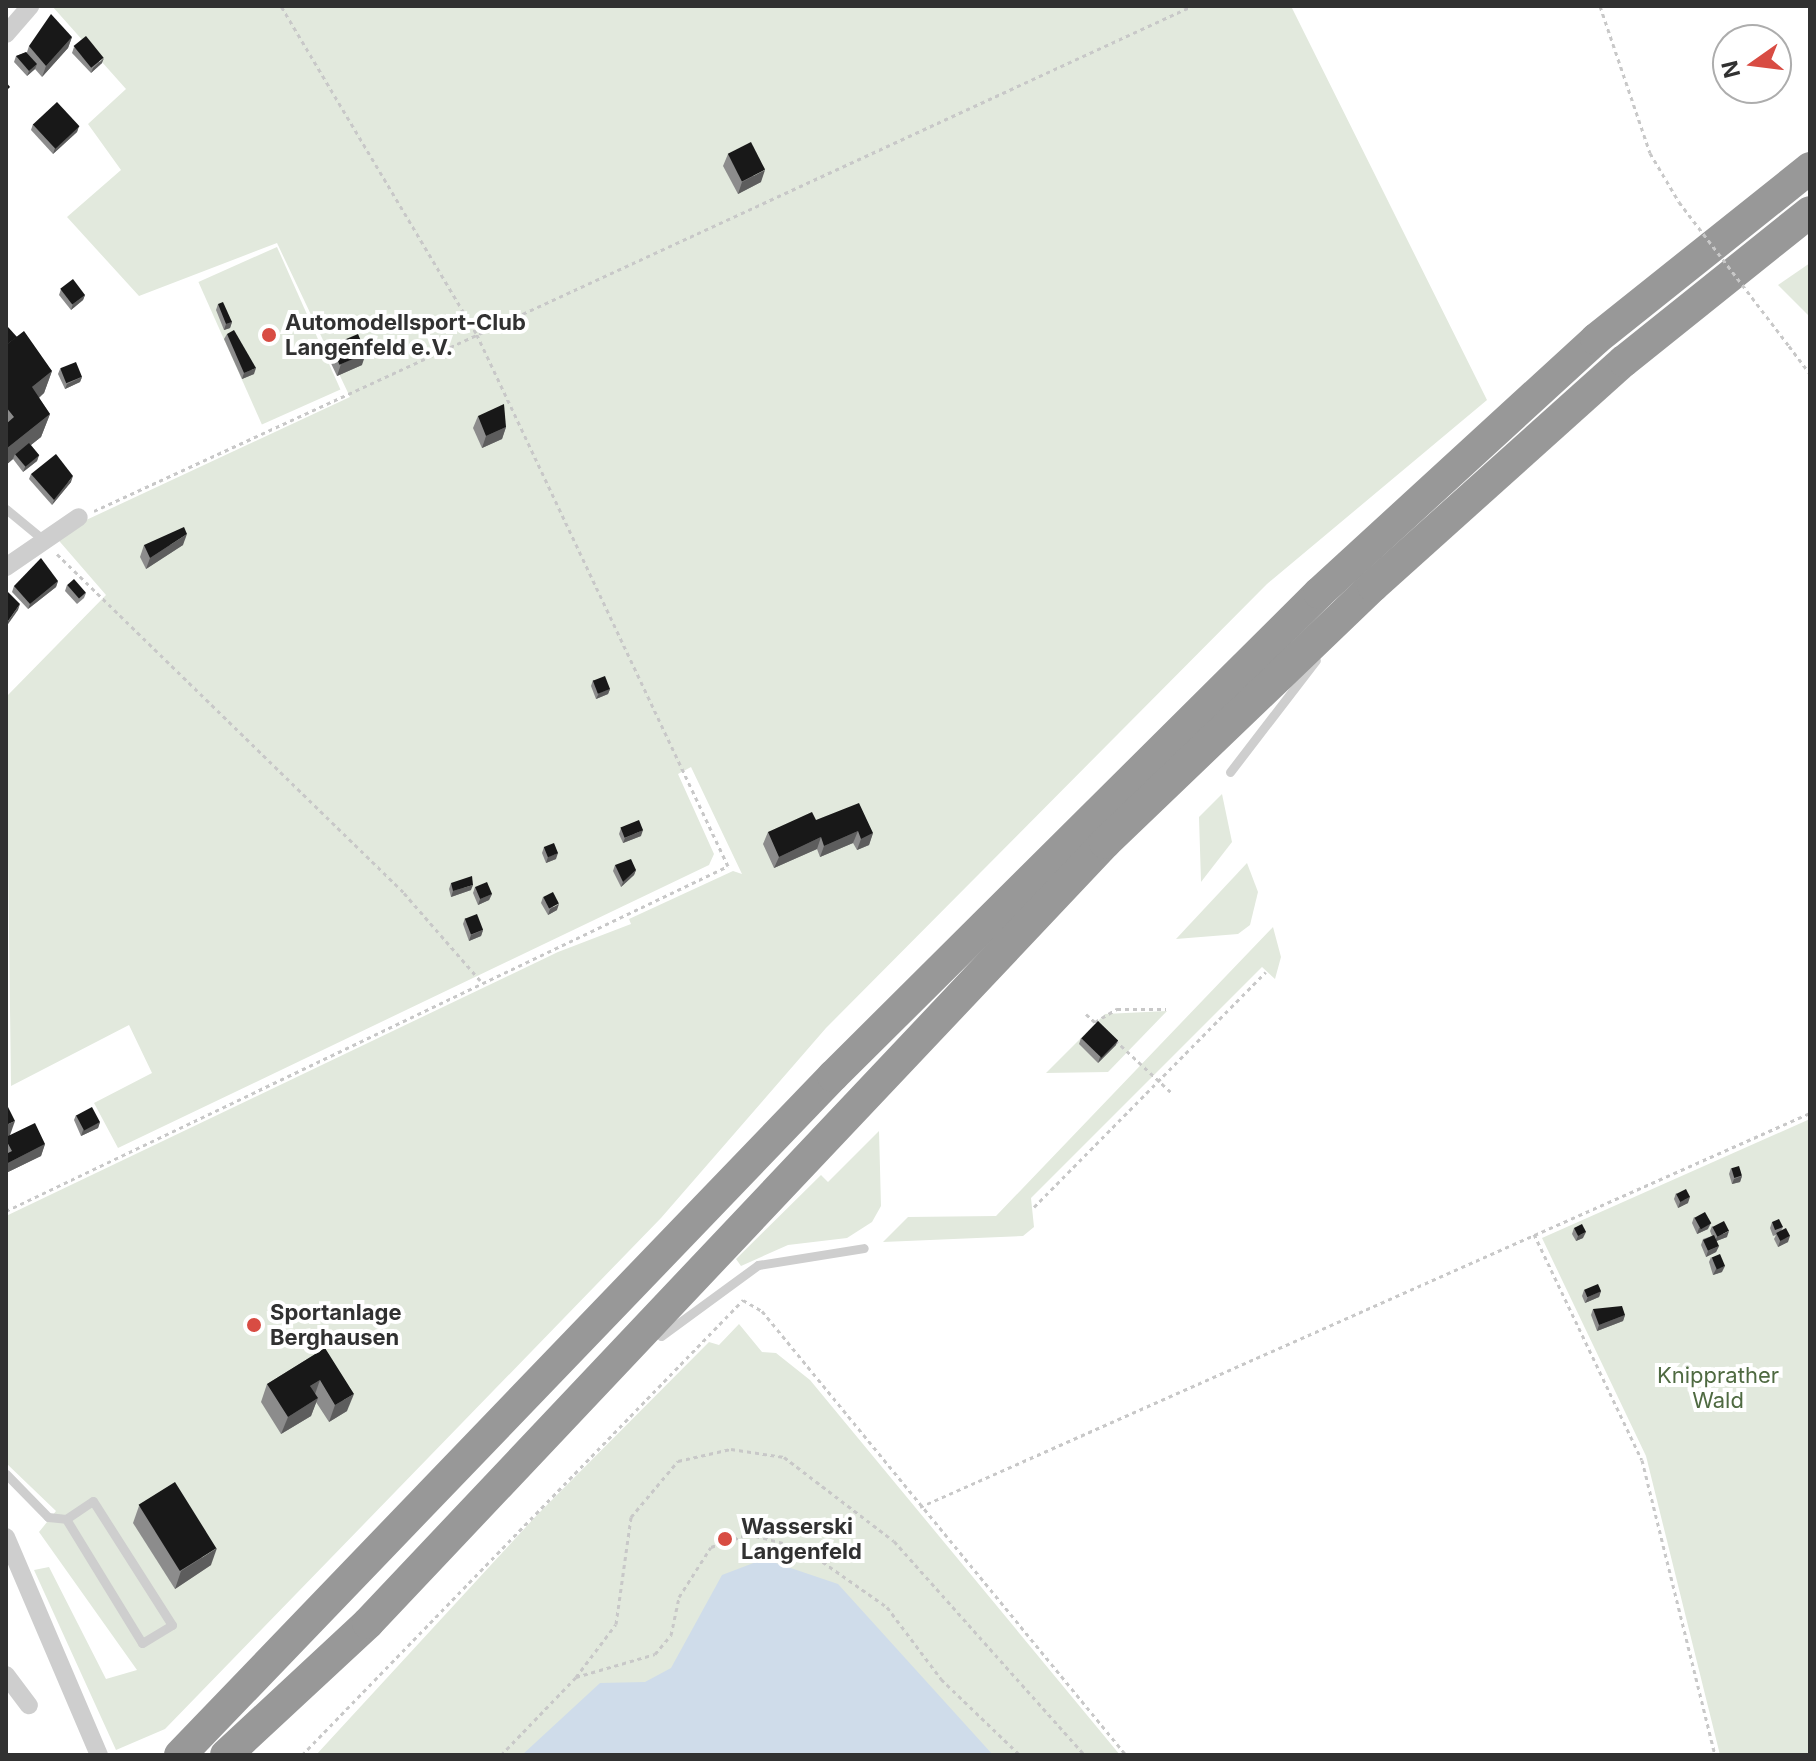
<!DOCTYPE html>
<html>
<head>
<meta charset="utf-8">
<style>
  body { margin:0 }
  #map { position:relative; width:1816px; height:1761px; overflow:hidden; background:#fff; font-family:Inter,sans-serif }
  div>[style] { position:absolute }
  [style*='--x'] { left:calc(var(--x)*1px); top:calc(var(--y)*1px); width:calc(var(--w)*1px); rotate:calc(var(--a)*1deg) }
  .green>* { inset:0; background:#e2e9dd; transform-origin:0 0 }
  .water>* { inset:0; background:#cfdcea }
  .path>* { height:3px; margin-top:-1.5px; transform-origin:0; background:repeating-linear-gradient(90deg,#c8c8c8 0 4px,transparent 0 8px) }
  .service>* { height:9px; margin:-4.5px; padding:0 4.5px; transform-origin:4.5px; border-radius:4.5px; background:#cecece }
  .minor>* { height:18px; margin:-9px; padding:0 9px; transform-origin:9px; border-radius:9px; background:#cecece }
  .motorway>* { height:32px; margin:-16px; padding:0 16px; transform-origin:16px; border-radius:16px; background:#989898 }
  .path-bridge>* { height:3px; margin-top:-1.5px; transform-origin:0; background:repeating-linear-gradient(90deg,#c8c8c8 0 4px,transparent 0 8px) }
  .wall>* { inset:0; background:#8c8c8c }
  .shaded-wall>* { inset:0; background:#5d5d5d }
  .building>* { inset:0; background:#181818; transform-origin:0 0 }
  .dots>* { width:22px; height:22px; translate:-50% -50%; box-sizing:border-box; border:4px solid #fff; border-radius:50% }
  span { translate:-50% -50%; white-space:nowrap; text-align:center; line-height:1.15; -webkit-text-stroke:8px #fff; paint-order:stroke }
  .poi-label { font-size:22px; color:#313131; font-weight:700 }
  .left { translate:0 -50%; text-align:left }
  .park-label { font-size:22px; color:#4f6a41 }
  .frame { position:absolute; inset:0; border:8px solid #313131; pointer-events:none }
  .north { position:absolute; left:1712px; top:24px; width:80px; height:80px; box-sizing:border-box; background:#fff; border:2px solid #adadad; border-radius:50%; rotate:256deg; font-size:22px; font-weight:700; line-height:32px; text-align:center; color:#313131 }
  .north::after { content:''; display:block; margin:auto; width:28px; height:36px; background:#d84c43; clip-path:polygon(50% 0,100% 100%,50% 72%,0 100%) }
</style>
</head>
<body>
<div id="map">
  <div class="green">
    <div style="clip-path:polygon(52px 6px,1291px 6px,1487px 400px,1267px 584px,826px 1028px,661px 1218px,165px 1729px,116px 1750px,34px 1570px,49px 1567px,106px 1679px,137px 1670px,39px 1532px,56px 1511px,6px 1463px,6px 1216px,558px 952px,631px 924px,629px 919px,733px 871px,742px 874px,691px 767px,678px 774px,714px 854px,709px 865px,118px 1148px,94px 1103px,152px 1073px,129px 1025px,11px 1086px,6px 697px,106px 595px,54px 535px,350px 397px,277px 243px,139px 296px,67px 217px,121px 170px,88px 124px,126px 89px)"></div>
    <div style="left:277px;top:247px;width:156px;height:86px;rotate:66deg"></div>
    <div style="clip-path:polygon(1810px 263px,1810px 317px,1778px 285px)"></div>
    <div style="clip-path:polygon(1222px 794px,1232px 842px,1201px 882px,1199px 817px)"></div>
    <div style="clip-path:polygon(1247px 863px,1258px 892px,1250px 925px,1238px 934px,1176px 939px)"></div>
    <div style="clip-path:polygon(1273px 927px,1281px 957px,1275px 979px,1262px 967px,1031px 1198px,1034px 1227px,1023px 1236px,883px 1242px,908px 1217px,996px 1216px)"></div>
    <div style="clip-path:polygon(1167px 1011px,1108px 1072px,1046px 1073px,1105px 1014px)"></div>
    <div style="clip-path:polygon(1810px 1119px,1810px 1755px,1720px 1755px,1646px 1456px,1542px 1238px)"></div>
    <div style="clip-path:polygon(879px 1131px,881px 1206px,872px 1222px,847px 1238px,788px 1245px,741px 1266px,736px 1259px,821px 1175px,828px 1182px)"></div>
    <div style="clip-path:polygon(739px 1324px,762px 1352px,776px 1353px,810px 1380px,1120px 1755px,316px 1755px,536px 1516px,709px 1342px,719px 1345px)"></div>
  </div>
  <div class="water">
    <div style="clip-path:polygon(764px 1559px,838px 1584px,993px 1755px,522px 1755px,600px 1683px,645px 1682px,671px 1668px,722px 1575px)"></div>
  </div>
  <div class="path">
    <div style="--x:1600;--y:6;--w:155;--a:71.2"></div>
    <div style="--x:1650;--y:153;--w:57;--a:59.4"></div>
    <div style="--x:1789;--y:346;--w:35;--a:53"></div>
    <div style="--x:94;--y:511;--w:1209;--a:-24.7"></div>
    <div style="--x:57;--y:554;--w:485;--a:44.3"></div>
    <div style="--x:404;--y:893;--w:116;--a:48.9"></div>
    <div style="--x:1086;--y:1014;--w:15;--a:42"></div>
    <div style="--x:1095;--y:1022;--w:26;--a:-31"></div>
    <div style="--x:1117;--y:1009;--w:49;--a:0"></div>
    <div style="--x:1115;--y:1040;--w:79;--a:43"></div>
    <div style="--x:1034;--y:1207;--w:330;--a:-45.4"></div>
    <div style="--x:6;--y:1211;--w:800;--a:-25.54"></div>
    <div style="--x:728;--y:866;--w:590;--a:-115.3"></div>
    <div style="--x:476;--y:333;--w:381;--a:-120.8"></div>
    <div style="--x:1534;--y:1234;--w:250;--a:64.5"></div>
    <div style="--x:1642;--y:1460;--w:304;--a:76.1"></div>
    <div style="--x:920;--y:1507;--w:973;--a:-23.88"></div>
    <div style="--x:576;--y:1677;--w:66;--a:-53"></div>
    <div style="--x:616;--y:1624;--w:108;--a:-82"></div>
    <div style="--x:631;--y:1517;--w:73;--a:-50"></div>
    <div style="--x:678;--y:1461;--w:54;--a:-12.8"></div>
    <div style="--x:731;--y:1449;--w:54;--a:8.6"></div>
    <div style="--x:784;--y:1457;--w:138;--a:37.4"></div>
    <div style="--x:894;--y:1541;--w:287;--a:48.3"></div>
    <div style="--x:302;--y:1755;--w:634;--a:-45.9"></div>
    <div style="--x:743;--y:1300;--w:22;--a:30"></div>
    <div style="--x:762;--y:1311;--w:574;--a:50.65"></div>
    <div style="--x:501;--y:1755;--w:108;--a:-46.1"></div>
    <div style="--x:576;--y:1677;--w:82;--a:-16.2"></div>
    <div style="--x:655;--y:1654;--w:25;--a:-50"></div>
    <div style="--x:671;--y:1635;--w:39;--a:-78"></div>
    <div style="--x:679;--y:1597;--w:59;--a:-57.4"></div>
    <div style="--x:711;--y:1547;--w:39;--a:-19"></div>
    <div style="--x:748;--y:1534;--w:57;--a:14.3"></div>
    <div style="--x:803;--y:1548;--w:103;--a:35.1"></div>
    <div style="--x:887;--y:1607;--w:90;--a:53.1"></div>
    <div style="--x:941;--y:1679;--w:110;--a:43.9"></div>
  </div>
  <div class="service">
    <div style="--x:6;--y:509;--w:44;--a:39.5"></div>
    <div style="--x:1230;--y:772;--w:141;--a:-52.5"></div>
    <div style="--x:661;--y:1336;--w:120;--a:-36.2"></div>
    <div style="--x:758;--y:1265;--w:107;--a:-9.1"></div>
    <div style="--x:6;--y:1474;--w:60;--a:45.7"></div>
    <div style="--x:48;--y:1517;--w:18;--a:6"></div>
    <div style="--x:66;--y:1519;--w:32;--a:-34"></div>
    <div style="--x:93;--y:1501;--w:147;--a:57.5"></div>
    <div style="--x:172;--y:1625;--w:35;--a:149"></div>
    <div style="--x:142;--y:1643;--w:145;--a:-121.5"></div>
  </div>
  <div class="minor">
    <div style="--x:6;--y:34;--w:37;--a:-49"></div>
    <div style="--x:6;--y:567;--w:88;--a:-34.4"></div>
    <div style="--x:6;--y:1537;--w:237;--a:66.9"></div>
    <div style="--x:6;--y:1675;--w:38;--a:53"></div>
  </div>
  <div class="motorway">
    <div style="--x:180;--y:1755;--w:942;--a:-46.12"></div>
    <div style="--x:833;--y:1076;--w:685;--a:-44.82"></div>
    <div style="--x:1319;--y:593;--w:376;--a:-42.5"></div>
    <div style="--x:1596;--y:339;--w:274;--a:-38.6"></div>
    <div style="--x:226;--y:1755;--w:194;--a:-42.9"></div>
    <div style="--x:368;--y:1623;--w:1073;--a:-46.62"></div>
    <div style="--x:1105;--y:843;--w:371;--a:-43.8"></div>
    <div style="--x:1373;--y:586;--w:337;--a:-41.9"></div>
    <div style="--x:1624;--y:361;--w:238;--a:-38.7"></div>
  </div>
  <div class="path-bridge">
    <div style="--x:1679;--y:202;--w:181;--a:52.6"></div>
  </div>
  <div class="wall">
    <div style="clip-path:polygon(72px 37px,68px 48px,42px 77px,35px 69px,27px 76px,14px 62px,16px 56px,27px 52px,29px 46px)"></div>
    <div style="clip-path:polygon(74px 47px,102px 63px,91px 73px,72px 53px)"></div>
    <div style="clip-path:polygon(33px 124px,79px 126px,77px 132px,53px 154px,31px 130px)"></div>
    <div style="clip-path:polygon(728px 154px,761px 182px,738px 194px,723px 166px)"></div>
    <div style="clip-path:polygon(61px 289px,85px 295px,83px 300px,71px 310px,59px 295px)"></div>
    <div style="clip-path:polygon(218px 304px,232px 322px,230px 328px,224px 330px,216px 310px)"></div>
    <div style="clip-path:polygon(6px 329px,17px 337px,52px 371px,44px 393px,39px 398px,50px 414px,41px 437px,31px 445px,39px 455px,37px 461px,23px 472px,13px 459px,6px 465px)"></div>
    <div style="clip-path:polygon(227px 334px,254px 374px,242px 379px,224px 339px)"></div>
    <div style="clip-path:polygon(332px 346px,362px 365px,337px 376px,328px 357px)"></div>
    <div style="clip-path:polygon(60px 369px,82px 377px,80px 382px,65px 389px,58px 374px)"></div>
    <div style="clip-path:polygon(478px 416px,506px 427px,502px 439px,482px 448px,473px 428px)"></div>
    <div style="clip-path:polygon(31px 474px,71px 482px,52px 505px,29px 479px)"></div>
    <div style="clip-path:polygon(144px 545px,183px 545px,146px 569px,140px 557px)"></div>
    <div style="clip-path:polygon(58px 581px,56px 587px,28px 609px,12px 592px,14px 586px)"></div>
    <div style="clip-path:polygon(67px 585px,86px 593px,84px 598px,77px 604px,65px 591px)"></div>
    <div style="clip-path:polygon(593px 680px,610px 689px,608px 694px,596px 699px,591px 686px)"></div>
    <div style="clip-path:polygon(816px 820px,873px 833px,869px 845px,857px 850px,853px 843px,820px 857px,817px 849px,774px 868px,763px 844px,768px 832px)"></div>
    <div style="clip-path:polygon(621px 828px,641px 836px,623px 843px,619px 834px)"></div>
    <div style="clip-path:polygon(544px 847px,556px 859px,546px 863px,542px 853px)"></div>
    <div style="clip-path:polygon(615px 865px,636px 870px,634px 875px,621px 887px,613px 871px)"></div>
    <div style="clip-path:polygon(451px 883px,471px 890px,451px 897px,449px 889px)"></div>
    <div style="clip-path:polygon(475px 887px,492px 894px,489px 900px,478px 905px,473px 893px)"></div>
    <div style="clip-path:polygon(543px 897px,557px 910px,548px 915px,541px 903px)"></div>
    <div style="clip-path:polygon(465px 918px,483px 930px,481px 936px,469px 941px,463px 924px)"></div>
    <div style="clip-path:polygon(1081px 1038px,1116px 1045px,1098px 1063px,1079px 1044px)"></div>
    <div style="clip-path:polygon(6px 1103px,10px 1135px,45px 1144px,41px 1156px,6px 1173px)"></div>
    <div style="clip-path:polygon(76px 1115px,100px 1122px,98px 1128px,81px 1136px,74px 1120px)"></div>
    <div style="clip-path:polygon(1731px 1168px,1742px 1176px,1740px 1182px,1732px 1184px,1729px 1174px)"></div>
    <div style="clip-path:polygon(1676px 1193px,1688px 1203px,1678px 1208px,1674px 1199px)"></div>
    <div style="clip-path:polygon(1694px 1217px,1708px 1229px,1697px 1234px,1692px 1223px)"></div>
    <div style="clip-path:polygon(1772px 1222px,1783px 1227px,1781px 1231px,1788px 1242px,1778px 1247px,1774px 1239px,1776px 1235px,1773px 1236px,1770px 1228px)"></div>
    <div style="clip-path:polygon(1712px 1226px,1727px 1237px,1716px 1241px,1719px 1246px,1716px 1252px,1706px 1257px,1701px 1245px,1703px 1239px,1712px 1236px,1710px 1231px)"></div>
    <div style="clip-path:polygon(1574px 1228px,1583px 1238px,1576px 1241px,1572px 1234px)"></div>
    <div style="clip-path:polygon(1711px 1257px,1722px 1272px,1713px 1275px,1709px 1262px)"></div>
    <div style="clip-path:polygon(1584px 1290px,1601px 1291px,1599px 1297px,1585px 1303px,1582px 1296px)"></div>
    <div style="clip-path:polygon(1593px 1309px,1625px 1315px,1623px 1321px,1597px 1331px,1591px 1315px)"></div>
    <div style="clip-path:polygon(325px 1348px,347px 1411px,329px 1422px,316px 1402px,311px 1416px,281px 1434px,261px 1402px,267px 1384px)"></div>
    <div style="clip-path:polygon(139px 1506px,211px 1565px,175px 1589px,133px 1523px)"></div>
  </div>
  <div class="shaded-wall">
    <div style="clip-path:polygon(72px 37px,68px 48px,42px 77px,46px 66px)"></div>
    <div style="clip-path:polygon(104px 58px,102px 63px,91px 73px,93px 68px)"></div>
    <div style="clip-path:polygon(37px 64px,35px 69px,27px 76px,29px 71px)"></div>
    <div style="clip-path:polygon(79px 126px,77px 132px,53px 154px,55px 148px)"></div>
    <div style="clip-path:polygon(765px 170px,761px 182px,738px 194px,742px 182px)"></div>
    <div style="clip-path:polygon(85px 295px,83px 300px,71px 310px,73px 304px)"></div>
    <div style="clip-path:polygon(232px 322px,230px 328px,224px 330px,226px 324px)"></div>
    <div style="clip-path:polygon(366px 353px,362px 365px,337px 376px,341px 364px)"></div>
    <div style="clip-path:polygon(256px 368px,254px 374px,242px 379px,244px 373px)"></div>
    <div style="clip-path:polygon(52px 371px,44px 393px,24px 410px,32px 387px)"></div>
    <div style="clip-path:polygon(82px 377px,80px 382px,65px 389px,67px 384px)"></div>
    <div style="clip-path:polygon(50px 414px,41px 437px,17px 456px,15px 454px,13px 459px,6px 465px,6px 449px)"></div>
    <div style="clip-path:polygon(506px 427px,502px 439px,482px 448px,486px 436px)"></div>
    <div style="clip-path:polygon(39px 455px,37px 461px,23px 472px,25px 467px)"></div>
    <div style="clip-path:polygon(73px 476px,71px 482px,52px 505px,54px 500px)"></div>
    <div style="clip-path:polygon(187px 534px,183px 545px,146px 569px,150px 558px)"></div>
    <div style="clip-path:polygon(58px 581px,56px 587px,28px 609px,30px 604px)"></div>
    <div style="clip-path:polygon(20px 604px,18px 610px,6px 627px,6px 624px)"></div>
    <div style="clip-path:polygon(610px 689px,608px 694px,596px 699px,599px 693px)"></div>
    <div style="clip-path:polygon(643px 830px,641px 836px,623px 843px,625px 838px)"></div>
    <div style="clip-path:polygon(858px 831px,853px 843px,820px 857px,824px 846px)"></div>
    <div style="clip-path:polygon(873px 833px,869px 845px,857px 850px,861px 839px)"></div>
    <div style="clip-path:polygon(821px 837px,817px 849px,774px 868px,779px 857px)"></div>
    <div style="clip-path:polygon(558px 853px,556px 859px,546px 863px,548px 857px)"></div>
    <div style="clip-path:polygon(636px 870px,634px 875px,621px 887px,623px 882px)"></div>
    <div style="clip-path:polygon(473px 885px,471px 890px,451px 897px,453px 891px)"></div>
    <div style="clip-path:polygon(492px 894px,489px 900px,478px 905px,480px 899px)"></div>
    <div style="clip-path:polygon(559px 904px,557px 910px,548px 915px,550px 909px)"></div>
    <div style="clip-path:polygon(483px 930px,481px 936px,469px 941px,471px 935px)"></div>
    <div style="clip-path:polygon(1118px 1040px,1116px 1045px,1098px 1063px,1100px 1057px)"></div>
    <div style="clip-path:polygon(15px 1121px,9px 1138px,6px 1140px,6px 1125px)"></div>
    <div style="clip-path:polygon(100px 1122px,98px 1128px,81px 1136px,83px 1130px)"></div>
    <div style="clip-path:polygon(45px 1144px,41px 1156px,6px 1173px,6px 1164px)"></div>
    <div style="clip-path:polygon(1742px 1176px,1740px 1182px,1732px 1184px,1734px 1179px)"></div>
    <div style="clip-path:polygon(1690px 1197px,1688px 1203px,1678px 1208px,1680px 1202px)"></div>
    <div style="clip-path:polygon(1711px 1223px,1708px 1229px,1697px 1234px,1699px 1228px)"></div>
    <div style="clip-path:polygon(1729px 1231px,1727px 1237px,1714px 1242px,1717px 1237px)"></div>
    <div style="clip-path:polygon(1586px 1232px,1583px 1238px,1576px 1241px,1578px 1236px)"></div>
    <div style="clip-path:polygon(1790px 1236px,1788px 1242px,1778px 1247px,1780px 1241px)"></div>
    <div style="clip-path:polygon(1719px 1246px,1716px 1252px,1706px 1257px,1708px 1251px)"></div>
    <div style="clip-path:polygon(1725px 1266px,1722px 1272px,1713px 1275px,1716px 1269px)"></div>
    <div style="clip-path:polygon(1601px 1291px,1599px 1297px,1585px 1303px,1588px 1297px)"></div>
    <div style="clip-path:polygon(1625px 1315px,1623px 1321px,1597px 1331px,1599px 1325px)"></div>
    <div style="clip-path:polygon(320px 1380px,314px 1397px,310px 1386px)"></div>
    <div style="clip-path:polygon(354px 1394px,347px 1411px,329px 1422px,335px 1405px)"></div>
    <div style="clip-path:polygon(318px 1398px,311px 1416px,281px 1434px,288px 1417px)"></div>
    <div style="clip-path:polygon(217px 1548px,211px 1565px,175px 1589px,181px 1571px)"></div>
  </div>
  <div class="building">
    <div style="clip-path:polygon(51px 14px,72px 37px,46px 66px,29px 46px)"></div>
    <div style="left:86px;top:36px;width:28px;height:16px;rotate:51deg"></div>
    <div style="clip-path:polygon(26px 52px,37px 64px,29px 71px,16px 56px)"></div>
    <div style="clip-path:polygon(6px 82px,10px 87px,6px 91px)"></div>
    <div style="left:57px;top:102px;width:33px;height:33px;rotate:47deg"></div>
    <div style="left:751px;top:142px;width:31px;height:26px;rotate:63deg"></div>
    <div style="left:73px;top:279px;width:20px;height:16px;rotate:53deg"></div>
    <div style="clip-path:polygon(223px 302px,232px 322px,226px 324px,218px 304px)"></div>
    <div style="clip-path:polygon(8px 327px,17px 337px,6px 345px,6px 329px)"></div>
    <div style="clip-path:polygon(234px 330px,256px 368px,244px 373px,227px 334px)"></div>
    <div style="clip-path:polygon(24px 331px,52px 371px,32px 387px,50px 414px,6px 449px,6px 424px,14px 417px,6px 407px,6px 345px)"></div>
    <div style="left:358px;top:334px;width:21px;height:29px;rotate:67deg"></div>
    <div style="left:76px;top:362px;width:16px;height:17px;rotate:68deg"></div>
    <div style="clip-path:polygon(504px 404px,506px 427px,486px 436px,478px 416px)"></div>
    <div style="left:29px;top:443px;width:16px;height:18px;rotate:50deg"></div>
    <div style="clip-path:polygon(56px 454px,73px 476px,54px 500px,31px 474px)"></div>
    <div style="clip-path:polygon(184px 527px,187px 534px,150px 558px,144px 545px)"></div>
    <div style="clip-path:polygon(41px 558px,58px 581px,30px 604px,14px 586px)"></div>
    <div style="left:74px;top:579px;width:18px;height:9px;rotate:49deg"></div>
    <div style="clip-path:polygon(6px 590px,20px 604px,6px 624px)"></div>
    <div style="left:605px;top:676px;width:14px;height:13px;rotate:69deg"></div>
    <div style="clip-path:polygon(859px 803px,873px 833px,861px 839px,858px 831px,824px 846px,821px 837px,779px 857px,768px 832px,812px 812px,816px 820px)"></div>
    <div style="left:639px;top:820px;width:11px;height:20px;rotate:68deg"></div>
    <div style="left:554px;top:843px;width:11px;height:11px;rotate:68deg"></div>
    <div style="clip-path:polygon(631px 859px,636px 870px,623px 882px,615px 865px)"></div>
    <div style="clip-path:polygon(472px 876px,473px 885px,453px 891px,451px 883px)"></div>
    <div style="left:487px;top:882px;width:13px;height:13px;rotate:67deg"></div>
    <div style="left:553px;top:892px;width:13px;height:11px;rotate:63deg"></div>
    <div style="left:477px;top:914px;width:17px;height:13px;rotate:69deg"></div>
    <div style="left:1098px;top:1021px;width:28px;height:24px;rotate:44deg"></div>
    <div style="clip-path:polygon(6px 1103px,15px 1121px,6px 1125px)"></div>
    <div style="left:92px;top:1107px;width:17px;height:18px;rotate:62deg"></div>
    <div style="clip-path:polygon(35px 1123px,45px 1144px,6px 1164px,6px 1154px,12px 1151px,6px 1140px,6px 1137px)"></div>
    <div style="left:1739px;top:1166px;width:10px;height:8px;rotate:73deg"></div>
    <div style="left:1686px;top:1189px;width:9px;height:11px;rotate:63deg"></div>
    <div style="left:1705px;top:1212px;width:13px;height:12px;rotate:61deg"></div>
    <div style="clip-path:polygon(1779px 1219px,1783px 1227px,1775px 1230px,1772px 1222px)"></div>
    <div style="left:1724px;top:1221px;width:11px;height:13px;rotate:63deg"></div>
    <div style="left:1582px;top:1224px;width:9px;height:9px;rotate:63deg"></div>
    <div style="left:1786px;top:1228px;width:9px;height:11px;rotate:63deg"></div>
    <div style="left:1714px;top:1235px;width:12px;height:12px;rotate:66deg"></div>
    <div style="left:1720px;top:1254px;width:13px;height:9px;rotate:67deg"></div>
    <div style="left:1598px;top:1284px;width:8px;height:15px;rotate:67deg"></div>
    <div style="clip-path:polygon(1622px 1306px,1625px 1315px,1599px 1325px,1593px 1309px)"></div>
    <div style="clip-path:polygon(325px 1348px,354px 1394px,335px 1405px,320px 1380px,310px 1386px,318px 1398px,288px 1417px,267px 1384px)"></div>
    <div style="left:175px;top:1482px;width:78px;height:43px;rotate:58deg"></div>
  </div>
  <div class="dots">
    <div style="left:269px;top:335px;background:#d84c43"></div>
    <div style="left:254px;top:1325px;background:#d84c43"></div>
    <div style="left:725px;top:1539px;background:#d84c43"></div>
  </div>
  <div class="poi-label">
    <span class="left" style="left:285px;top:335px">Automodellsport-Club<br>Langenfeld e.V.</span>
    <span class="left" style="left:270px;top:1325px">Sportanlage<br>Berghausen</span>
    <span class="left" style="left:741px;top:1539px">Wasserski<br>Langenfeld</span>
  </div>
  <div class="park-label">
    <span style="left:1718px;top:1388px">Knipprather<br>Wald</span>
  </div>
  <div class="frame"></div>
  <div class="north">N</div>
</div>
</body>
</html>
